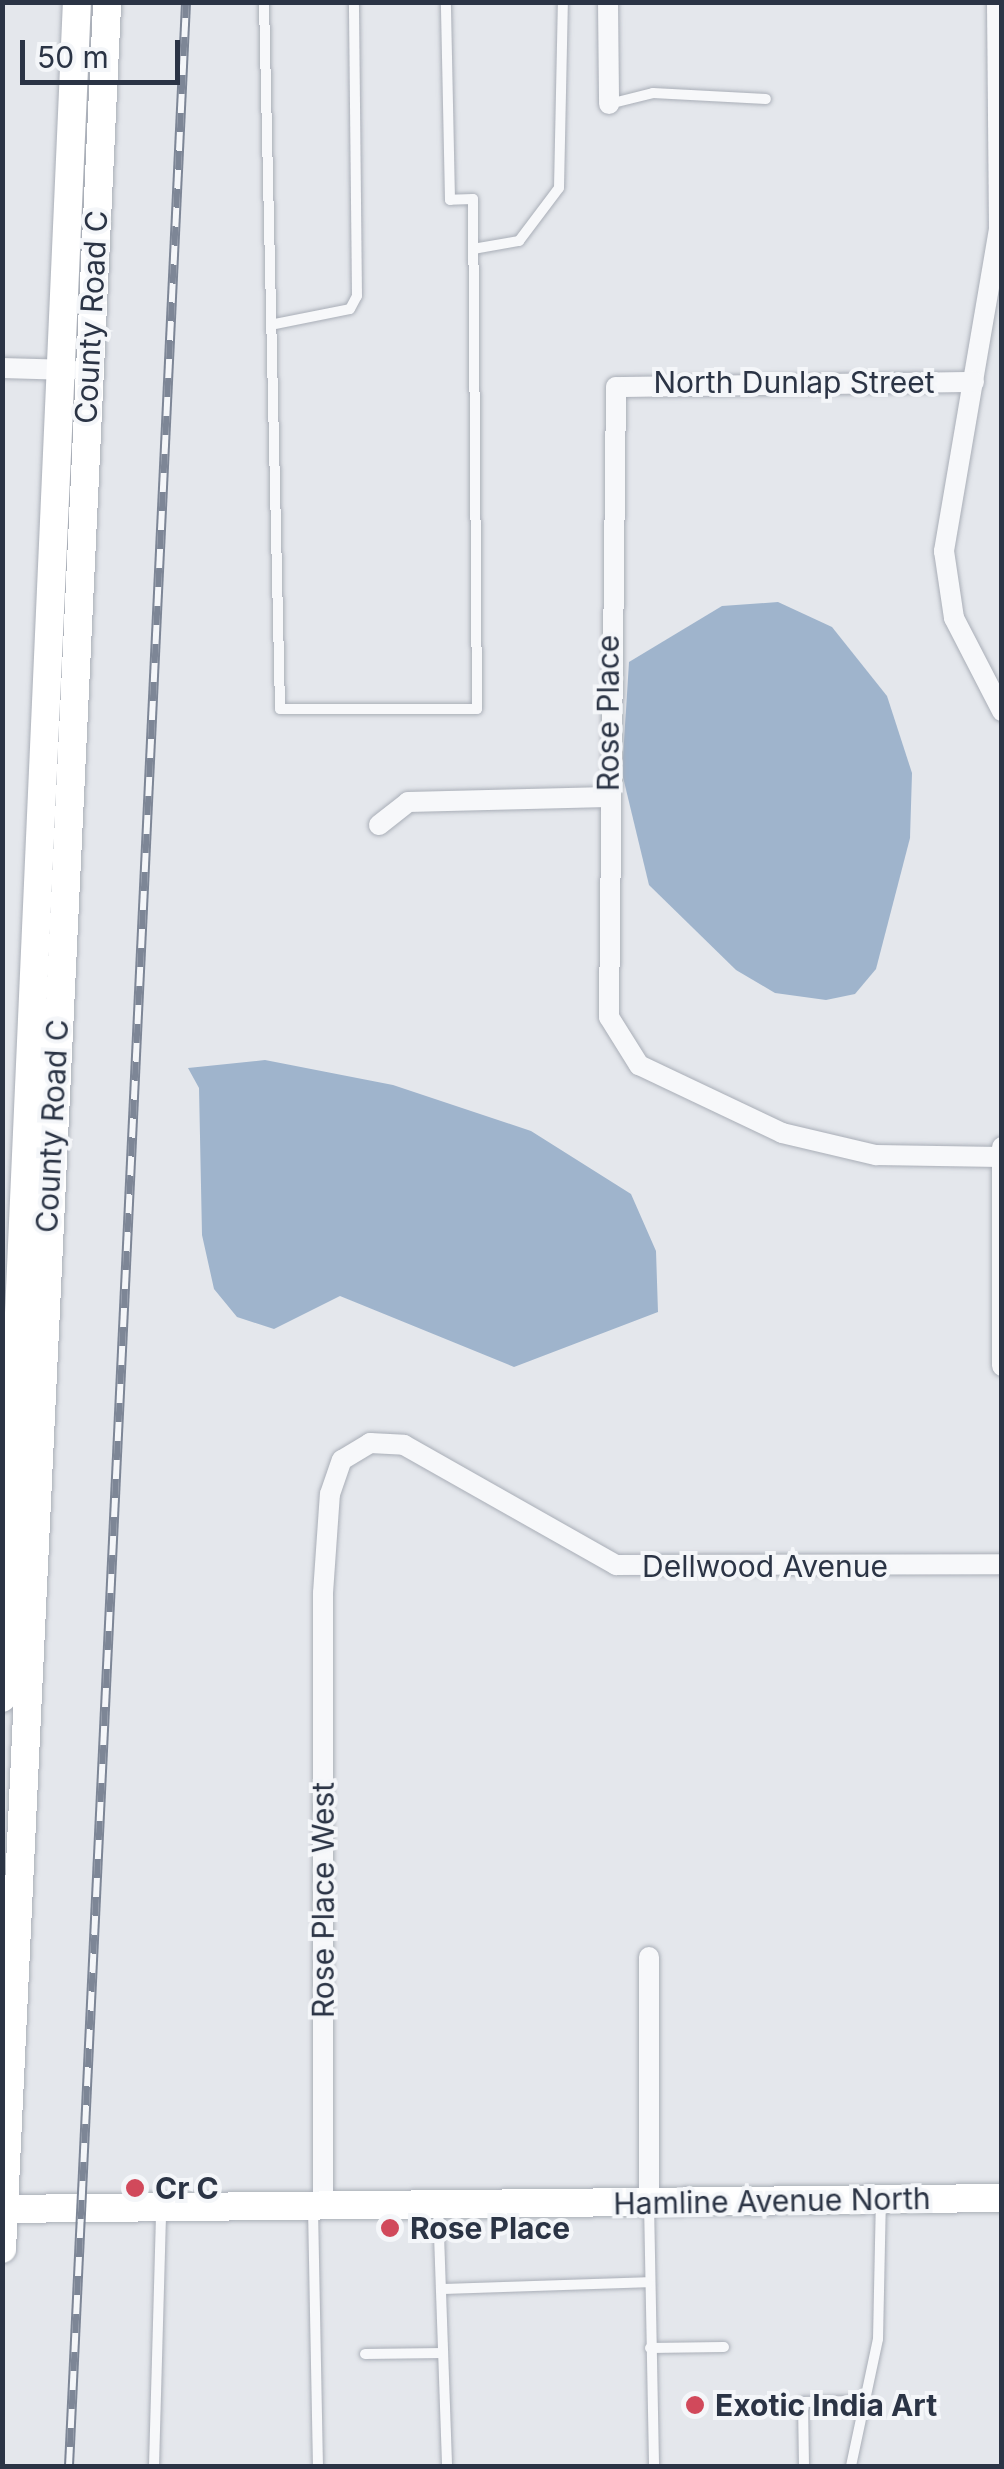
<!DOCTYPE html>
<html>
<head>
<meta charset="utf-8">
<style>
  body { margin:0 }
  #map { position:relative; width:1004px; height:2469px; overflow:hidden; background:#e4e7ec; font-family:Inter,sans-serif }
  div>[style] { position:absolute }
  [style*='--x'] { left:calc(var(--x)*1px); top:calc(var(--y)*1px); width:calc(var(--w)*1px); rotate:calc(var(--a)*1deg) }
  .water>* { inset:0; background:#9fb4cc }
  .roads { filter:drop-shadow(0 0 2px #a9aeb7) drop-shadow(0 0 2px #a9aeb7) }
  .lane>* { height:10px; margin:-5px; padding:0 5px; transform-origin:5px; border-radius:5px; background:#f7f8fa }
  .street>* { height:20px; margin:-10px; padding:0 10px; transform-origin:10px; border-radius:10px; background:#f7f8fa }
  .secondary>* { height:28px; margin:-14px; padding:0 14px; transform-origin:14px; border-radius:14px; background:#fff }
  .rail>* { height:10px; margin-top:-5px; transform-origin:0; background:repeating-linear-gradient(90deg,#f4f6f9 0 19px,#7d8696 0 38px); box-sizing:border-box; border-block:2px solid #7d8696 }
  .dots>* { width:28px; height:28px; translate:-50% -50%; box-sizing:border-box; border:5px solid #f4f6f9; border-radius:50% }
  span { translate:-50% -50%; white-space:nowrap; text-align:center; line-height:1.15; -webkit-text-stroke:8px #f4f6f9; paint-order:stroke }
  .street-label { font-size:30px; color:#2b3445 }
  .poi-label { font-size:30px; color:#2b3445; font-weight:700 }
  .left { translate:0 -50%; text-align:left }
  .frame { position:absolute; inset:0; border:5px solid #2b3445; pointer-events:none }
  .scale { position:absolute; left:20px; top:40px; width:160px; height:45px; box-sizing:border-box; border:5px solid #2b3445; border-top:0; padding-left:12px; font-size:30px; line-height:35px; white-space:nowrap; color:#2b3445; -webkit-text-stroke:8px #f4f6f9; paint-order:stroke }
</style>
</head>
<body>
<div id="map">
  <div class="water">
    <div style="clip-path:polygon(778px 602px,832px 627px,887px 696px,912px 773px,910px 838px,876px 969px,855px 994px,826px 1000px,775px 993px,736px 970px,649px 885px,622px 773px,629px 662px,722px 606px)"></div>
    <div style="clip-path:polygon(265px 1060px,393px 1085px,531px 1131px,631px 1194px,656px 1251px,658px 1312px,514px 1367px,340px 1296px,274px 1329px,237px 1317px,214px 1289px,202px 1235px,199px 1088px,188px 1068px)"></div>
  </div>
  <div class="roads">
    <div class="lane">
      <div style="--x:264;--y:2;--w:707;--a:88.7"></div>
      <div style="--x:280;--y:709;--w:197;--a:0"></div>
      <div style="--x:477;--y:709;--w:510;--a:-90.45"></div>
      <div style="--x:473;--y:199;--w:23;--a:178"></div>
      <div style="--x:450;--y:200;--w:198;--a:-91.2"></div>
      <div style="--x:609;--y:104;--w:45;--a:-14"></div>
      <div style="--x:653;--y:93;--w:113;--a:3"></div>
      <div style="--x:473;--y:249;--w:47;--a:-9.9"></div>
      <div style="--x:519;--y:241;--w:66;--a:-53"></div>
      <div style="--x:559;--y:188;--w:186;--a:-88.8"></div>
      <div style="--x:275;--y:324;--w:76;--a:-11.3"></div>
      <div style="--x:350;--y:309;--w:15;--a:-62"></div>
      <div style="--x:357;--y:296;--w:294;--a:-90.6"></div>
      <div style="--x:649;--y:2203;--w:263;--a:88.9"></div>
      <div style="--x:438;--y:2206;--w:260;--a:88"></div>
      <div style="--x:313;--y:2208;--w:258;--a:88.9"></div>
      <div style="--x:441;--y:2289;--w:208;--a:-1.9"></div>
      <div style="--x:650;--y:2348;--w:74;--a:-0.8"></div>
      <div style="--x:365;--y:2354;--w:78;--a:-0.7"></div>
      <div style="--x:154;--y:2466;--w:258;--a:-88.4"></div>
      <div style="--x:804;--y:2466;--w:64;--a:-90.9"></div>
      <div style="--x:803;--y:2402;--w:56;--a:-1"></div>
      <div style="--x:851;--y:2466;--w:130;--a:-78"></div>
      <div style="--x:878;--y:2339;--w:139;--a:-88.8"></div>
    </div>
    <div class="street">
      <div style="--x:608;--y:2;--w:102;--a:89.4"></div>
      <div style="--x:997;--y:2;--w:227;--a:89.5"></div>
      <div style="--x:999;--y:229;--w:327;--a:99.7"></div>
      <div style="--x:944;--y:551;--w:68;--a:81.5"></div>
      <div style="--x:954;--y:618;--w:105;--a:62.7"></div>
      <div style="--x:2;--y:368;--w:69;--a:1.7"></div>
      <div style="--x:974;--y:382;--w:358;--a:179.2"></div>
      <div style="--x:616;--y:387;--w:630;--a:90.64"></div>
      <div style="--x:609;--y:1017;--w:57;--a:58"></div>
      <div style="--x:639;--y:1065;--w:158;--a:25.4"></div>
      <div style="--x:782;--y:1133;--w:97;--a:13.2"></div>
      <div style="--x:876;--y:1155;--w:124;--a:0.9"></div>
      <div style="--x:379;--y:825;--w:37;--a:-38"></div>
      <div style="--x:408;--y:802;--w:200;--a:-1.4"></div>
      <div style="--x:1002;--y:1147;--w:219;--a:90"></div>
      <div style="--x:649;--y:2202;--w:245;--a:-90"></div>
      <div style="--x:323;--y:2207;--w:614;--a:-90"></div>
      <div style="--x:323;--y:1593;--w:99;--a:-86"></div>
      <div style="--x:330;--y:1494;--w:36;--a:-71"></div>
      <div style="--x:342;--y:1460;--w:33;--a:-31"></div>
      <div style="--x:370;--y:1443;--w:34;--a:3"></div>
      <div style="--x:404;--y:1445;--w:244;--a:29.5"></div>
      <div style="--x:616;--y:1565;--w:386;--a:-0.1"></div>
    </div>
    <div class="secondary">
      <div style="--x:2;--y:1698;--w:1698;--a:-87.47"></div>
      <div style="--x:2;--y:2209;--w:1000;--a:-0.63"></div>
      <div style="--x:2;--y:2249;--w:2249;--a:-87.32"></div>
    </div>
  </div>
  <div class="rail">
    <div style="--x:69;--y:2466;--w:2467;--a:-87.28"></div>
  </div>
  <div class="dots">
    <div style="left:135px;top:2188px;background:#d1495b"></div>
    <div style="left:390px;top:2228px;background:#d1495b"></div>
    <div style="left:695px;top:2405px;background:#d1495b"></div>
  </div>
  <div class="street-label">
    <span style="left:91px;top:317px;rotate:-87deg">County Road C</span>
    <span style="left:794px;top:382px">North Dunlap Street</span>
    <span style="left:608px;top:713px;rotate:-90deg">Rose Place</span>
    <span style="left:52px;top:1126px;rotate:-87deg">County Road C</span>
    <span style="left:765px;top:1566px">Dellwood Avenue</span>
    <span style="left:323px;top:1900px;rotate:-90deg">Rose Place West</span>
    <span style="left:772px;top:2201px;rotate:-1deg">Hamline Avenue North</span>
  </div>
  <div class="poi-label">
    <span class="left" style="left:155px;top:2188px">Cr C</span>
    <span class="left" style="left:410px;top:2228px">Rose Place</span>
    <span class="left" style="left:715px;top:2405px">Exotic India Art</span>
  </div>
  <div class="frame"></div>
  <div class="scale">50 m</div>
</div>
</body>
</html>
